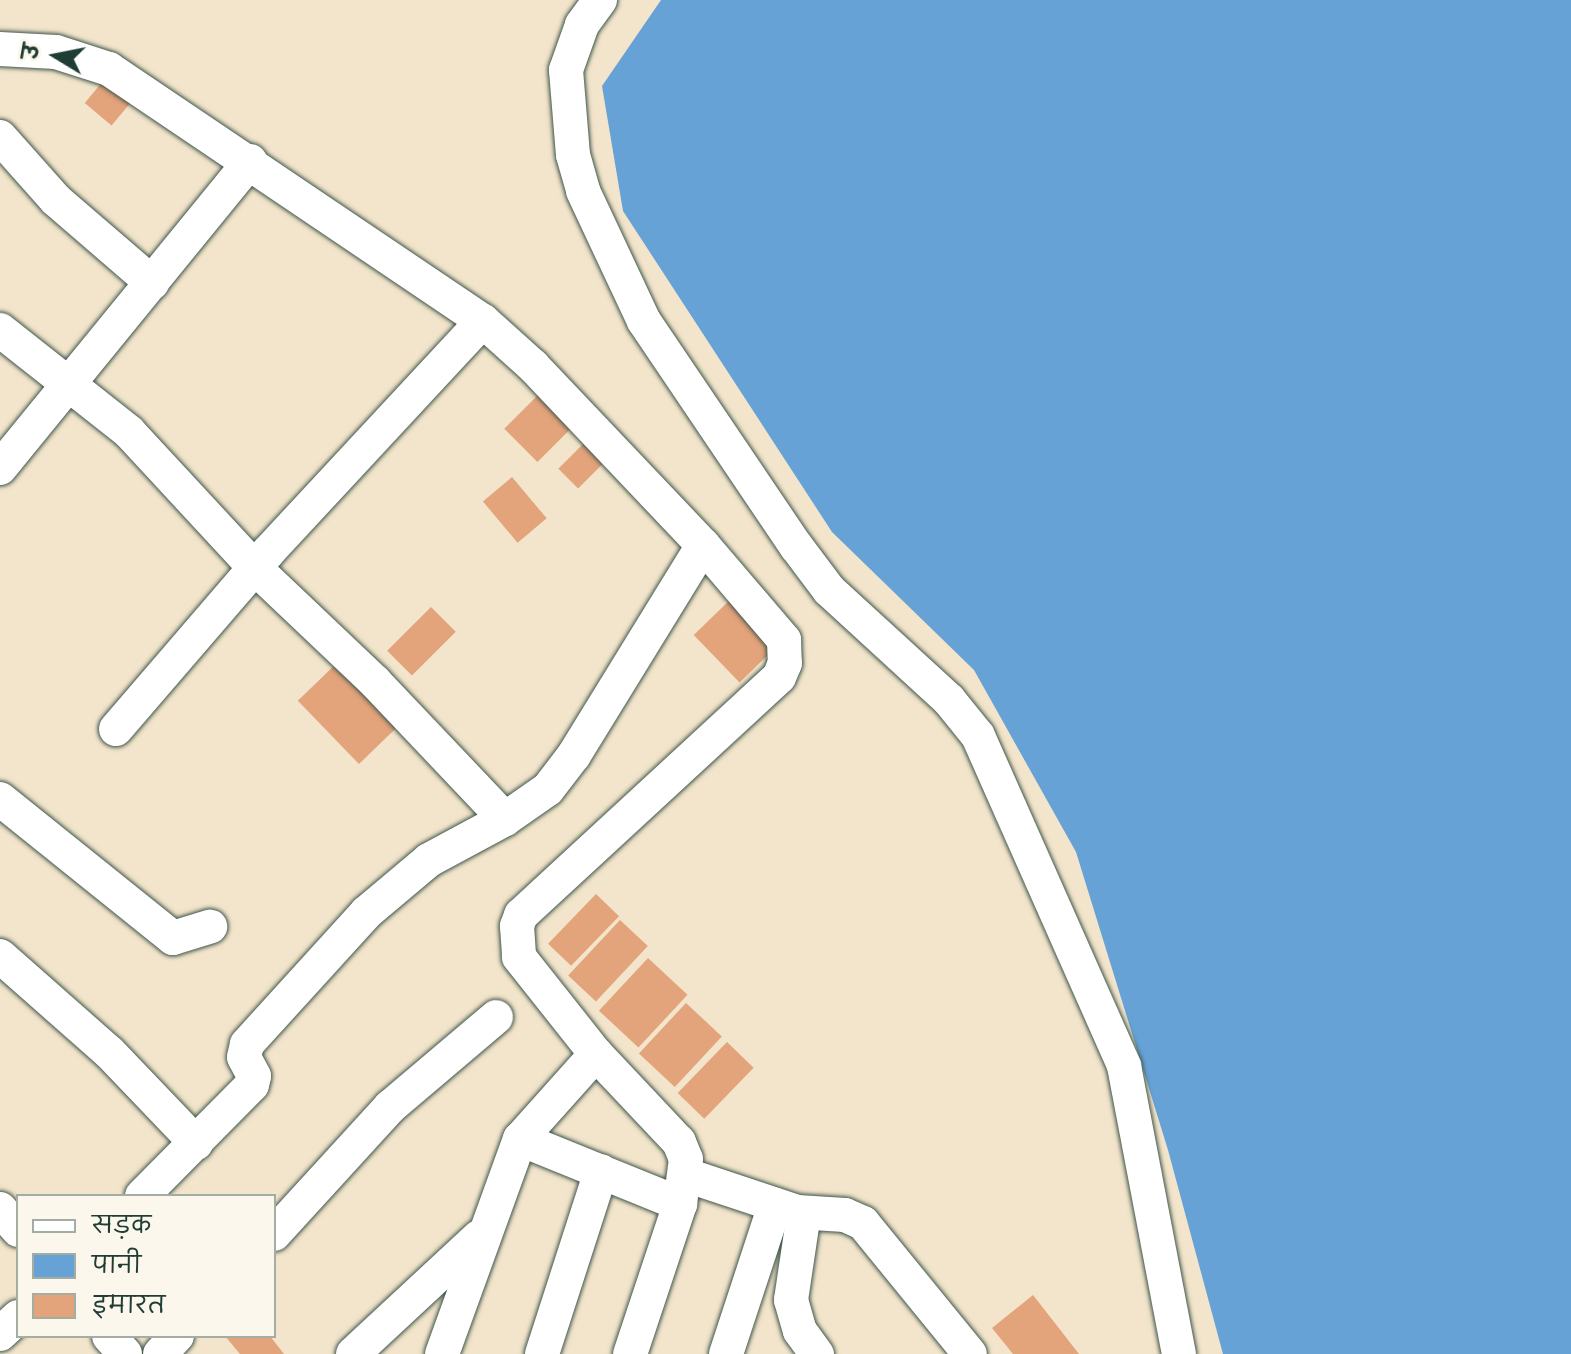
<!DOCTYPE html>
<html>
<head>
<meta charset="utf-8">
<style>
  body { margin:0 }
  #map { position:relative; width:1571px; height:1354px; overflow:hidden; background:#f3e5cb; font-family:"Architects Daughter","Playpen Sans Deva",sans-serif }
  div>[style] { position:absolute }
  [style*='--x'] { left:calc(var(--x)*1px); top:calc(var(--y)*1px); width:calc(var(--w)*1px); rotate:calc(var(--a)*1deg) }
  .water>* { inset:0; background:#66a2d6 }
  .building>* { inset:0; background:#e3a37b; transform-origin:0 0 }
  .roads { filter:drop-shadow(0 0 2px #3f564b) drop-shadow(0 0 2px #3f564b) }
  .street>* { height:34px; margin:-17px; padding:0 17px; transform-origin:17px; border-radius:17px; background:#fff }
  span { translate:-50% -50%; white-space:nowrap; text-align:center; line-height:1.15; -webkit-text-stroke:8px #fbf7ec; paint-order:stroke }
  .legend { position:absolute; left:16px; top:1194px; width:260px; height:144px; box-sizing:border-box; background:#fbf7ec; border:2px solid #a3ada2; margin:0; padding:10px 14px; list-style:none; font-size:24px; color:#1f3d34 }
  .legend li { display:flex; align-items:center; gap:16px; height:40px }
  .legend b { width:40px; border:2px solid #a3ada2 }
  .north { position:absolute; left:16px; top:16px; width:80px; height:80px; -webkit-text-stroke:6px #fbf7ec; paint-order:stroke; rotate:280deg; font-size:22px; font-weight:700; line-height:32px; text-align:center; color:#1f3d34 }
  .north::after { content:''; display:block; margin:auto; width:28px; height:36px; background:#1f3d34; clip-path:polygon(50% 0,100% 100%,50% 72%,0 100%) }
</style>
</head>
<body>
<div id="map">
  <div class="water">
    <div style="clip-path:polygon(661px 0,1571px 0,1571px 1354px,1223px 1354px,1168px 1150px,1076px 852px,974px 670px,832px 532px,623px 211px,602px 86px)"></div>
  </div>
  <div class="building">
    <div style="left:104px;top:80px;width:35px;height:30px;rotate:40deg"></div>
    <div style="left:541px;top:392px;width:47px;height:52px;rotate:45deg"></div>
    <div style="left:593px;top:434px;width:28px;height:49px;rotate:45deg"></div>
    <div style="left:512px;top:477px;width:54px;height:38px;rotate:50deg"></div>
    <div style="left:734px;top:596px;width:66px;height:56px;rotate:46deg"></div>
    <div style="left:431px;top:607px;width:35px;height:62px;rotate:45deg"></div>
    <div style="left:341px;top:659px;width:88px;height:60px;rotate:46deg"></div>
    <div style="left:596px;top:894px;width:32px;height:69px;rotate:44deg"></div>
    <div style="left:620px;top:920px;width:38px;height:76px;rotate:43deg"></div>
    <div style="left:648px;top:958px;width:54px;height:72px;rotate:43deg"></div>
    <div style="left:686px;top:1003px;width:49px;height:69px;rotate:43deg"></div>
    <div style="left:727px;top:1042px;width:37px;height:71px;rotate:44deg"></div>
    <div style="clip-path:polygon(1033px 1295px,1079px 1354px,1013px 1354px,992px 1328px)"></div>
    <div style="clip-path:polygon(225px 1336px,270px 1336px,284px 1354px,240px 1354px)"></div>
  </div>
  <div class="roads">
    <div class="street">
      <div style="--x:600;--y:0;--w:31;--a:126"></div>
      <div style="--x:582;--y:25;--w:48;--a:109.6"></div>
      <div style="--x:566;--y:70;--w:85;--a:85.3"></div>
      <div style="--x:573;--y:155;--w:37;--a:74"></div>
      <div style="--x:583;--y:191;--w:144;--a:64.9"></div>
      <div style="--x:644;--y:321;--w:272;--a:56"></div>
      <div style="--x:796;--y:546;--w:55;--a:53.1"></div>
      <div style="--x:829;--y:590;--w:163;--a:42.5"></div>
      <div style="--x:949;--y:700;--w:46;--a:51.1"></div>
      <div style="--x:978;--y:736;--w:361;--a:66.1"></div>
      <div style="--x:1124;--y:1066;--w:293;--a:79.2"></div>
      <div style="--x:0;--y:49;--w:56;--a:3.1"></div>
      <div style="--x:56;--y:52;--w:56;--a:17.8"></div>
      <div style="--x:109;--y:69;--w:451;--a:34"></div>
      <div style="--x:483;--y:321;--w:67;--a:42"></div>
      <div style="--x:533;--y:366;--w:247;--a:46.5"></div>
      <div style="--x:703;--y:545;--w:125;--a:49.5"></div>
      <div style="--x:784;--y:640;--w:23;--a:88"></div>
      <div style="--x:785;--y:663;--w:15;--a:113"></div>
      <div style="--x:779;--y:677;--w:351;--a:137.3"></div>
      <div style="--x:521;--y:915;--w:12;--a:110"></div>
      <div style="--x:517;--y:926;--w:31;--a:86"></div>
      <div style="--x:519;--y:957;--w:124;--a:51.6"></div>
      <div style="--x:596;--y:1054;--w:121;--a:46.7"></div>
      <div style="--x:679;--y:1142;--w:18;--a:68"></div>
      <div style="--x:686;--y:1159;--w:45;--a:97.6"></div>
      <div style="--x:680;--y:1204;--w:158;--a:108.4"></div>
      <div style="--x:0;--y:137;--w:84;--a:48.4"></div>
      <div style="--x:56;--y:200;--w:127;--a:40.8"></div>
      <div style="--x:0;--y:330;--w:164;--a:38.3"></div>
      <div style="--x:129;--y:432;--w:185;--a:47.2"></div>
      <div style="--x:255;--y:568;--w:166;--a:43.5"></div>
      <div style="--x:375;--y:682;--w:189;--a:46.5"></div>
      <div style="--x:0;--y:468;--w:396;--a:-50.8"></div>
      <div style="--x:116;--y:729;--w:235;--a:-49.3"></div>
      <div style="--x:269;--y:551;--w:314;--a:-47.1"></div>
      <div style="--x:0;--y:799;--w:222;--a:38.8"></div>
      <div style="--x:173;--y:938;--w:39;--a:-17"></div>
      <div style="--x:0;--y:956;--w:145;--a:41.4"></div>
      <div style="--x:109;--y:1052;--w:126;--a:46.3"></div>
      <div style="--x:520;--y:1139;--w:173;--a:22.1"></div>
      <div style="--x:686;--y:1175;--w:117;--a:18.4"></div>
      <div style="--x:797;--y:1212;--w:48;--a:3.6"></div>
      <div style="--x:845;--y:1215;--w:20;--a:24"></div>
      <div style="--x:863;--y:1223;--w:169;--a:50.8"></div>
      <div style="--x:142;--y:1196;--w:156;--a:-45.3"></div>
      <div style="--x:252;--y:1085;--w:9;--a:-77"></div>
      <div style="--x:254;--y:1076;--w:21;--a:-118"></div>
      <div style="--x:244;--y:1057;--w:13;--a:-77"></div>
      <div style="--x:247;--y:1044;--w:177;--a:-47.7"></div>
      <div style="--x:366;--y:913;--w:82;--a:-40.1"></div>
      <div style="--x:429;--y:860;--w:86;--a:-28.3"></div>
      <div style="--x:505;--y:819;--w:52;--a:-34.9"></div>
      <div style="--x:548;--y:789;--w:43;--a:-52.6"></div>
      <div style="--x:574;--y:755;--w:246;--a:-58.4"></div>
      <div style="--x:0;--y:1209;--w:28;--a:49"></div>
      <div style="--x:804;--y:1213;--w:88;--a:98.5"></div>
      <div style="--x:791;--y:1300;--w:32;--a:74"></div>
      <div style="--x:800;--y:1331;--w:29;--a:54"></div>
      <div style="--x:274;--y:1234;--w:172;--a:-47.6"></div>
      <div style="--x:390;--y:1107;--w:139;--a:-40.3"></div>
      <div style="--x:0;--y:1334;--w:25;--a:-43"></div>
      <div style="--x:109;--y:1336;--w:24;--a:48"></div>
      <div style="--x:160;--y:1354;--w:25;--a:-47"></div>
      <div style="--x:353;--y:1354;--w:172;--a:-42.9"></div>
      <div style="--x:442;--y:1354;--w:229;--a:-70.1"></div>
      <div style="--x:520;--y:1139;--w:114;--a:-48.2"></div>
      <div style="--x:542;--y:1354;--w:192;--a:-72.1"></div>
      <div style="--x:726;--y:1354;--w:157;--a:-71.8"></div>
    </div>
  </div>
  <ul class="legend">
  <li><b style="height:10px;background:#fff"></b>सड़क</li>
  <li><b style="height:22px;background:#66a2d6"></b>पानी</li>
  <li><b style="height:22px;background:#e3a37b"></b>इमारत</li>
  </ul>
  <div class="north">उ</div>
</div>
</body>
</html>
